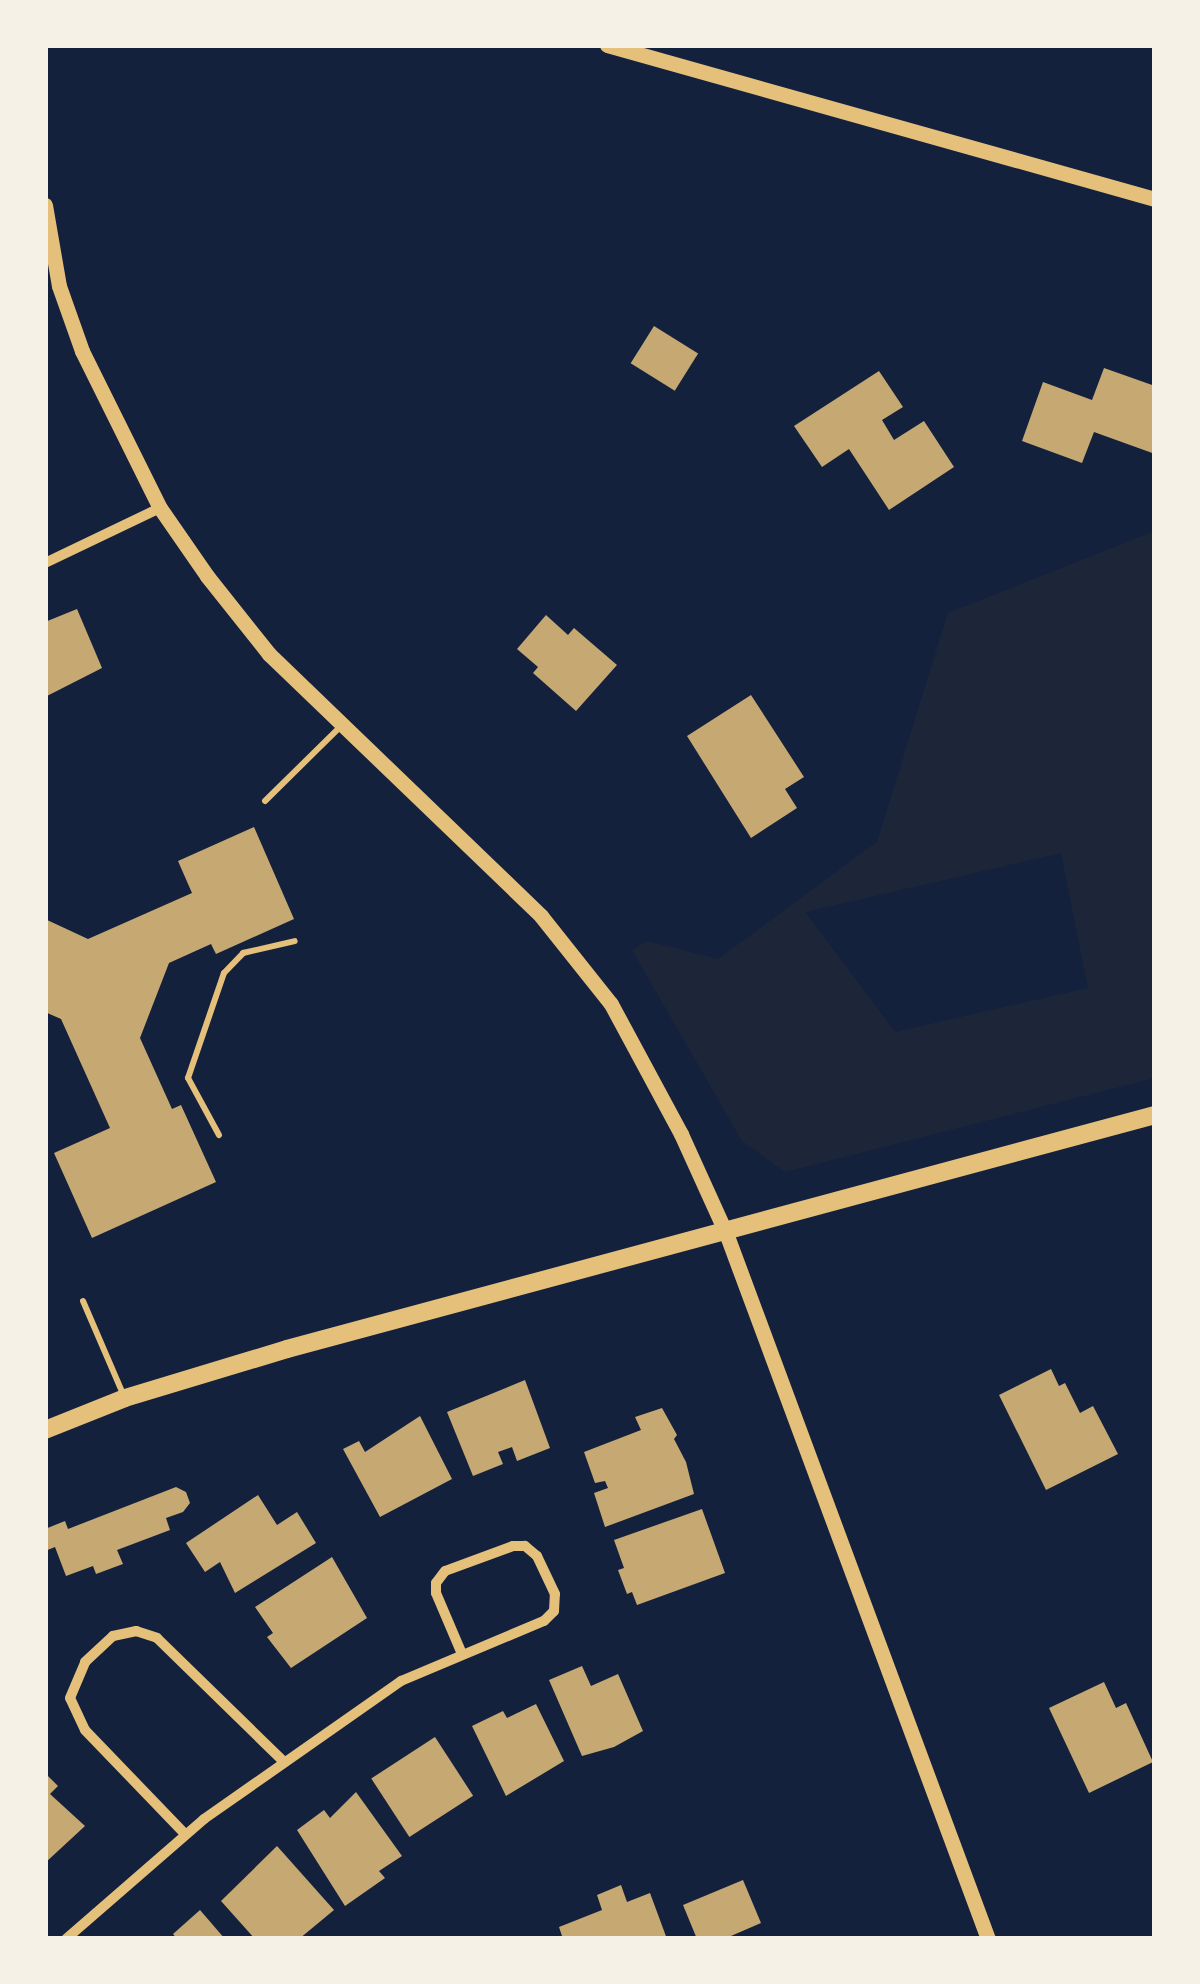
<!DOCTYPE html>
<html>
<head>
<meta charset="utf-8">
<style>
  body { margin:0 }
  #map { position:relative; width:1200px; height:1984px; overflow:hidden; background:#14213d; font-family:"Alegreya Sans",sans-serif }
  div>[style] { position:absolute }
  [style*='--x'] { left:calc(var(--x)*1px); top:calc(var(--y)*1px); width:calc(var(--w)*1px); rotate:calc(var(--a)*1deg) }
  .green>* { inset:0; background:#1d2539 }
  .building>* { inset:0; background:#c6a872; transform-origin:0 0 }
  .service>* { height:6px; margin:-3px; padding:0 3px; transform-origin:3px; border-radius:3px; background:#e5c07b }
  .minor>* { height:10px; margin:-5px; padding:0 5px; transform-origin:5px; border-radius:5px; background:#e5c07b }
  .tertiary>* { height:15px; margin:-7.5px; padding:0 7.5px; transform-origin:7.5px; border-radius:7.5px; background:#e5c07b }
  .secondary>* { height:18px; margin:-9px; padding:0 9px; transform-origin:9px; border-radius:9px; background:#e5c07b }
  span { translate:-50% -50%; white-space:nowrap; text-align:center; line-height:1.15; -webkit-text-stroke:8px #f6f1e7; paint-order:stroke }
  .frame { position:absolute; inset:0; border:48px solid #f6f1e7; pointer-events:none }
</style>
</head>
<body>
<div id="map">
  <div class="green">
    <div style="clip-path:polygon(evenodd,1155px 531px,1155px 1078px,785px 1172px,742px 1141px,632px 950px,647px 941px,718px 959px,877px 842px,948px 613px,1155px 531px,1061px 853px,1088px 988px,895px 1032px,805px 912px,1061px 853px)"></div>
  </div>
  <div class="building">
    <div style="left:654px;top:326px;width:52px;height:44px;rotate:32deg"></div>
    <div style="clip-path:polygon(1104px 368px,1155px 386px,1155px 454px,1094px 432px,1082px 463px,1022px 441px,1043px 382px,1092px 400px)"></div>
    <div style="clip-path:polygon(879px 371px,903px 407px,882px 420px,894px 440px,924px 421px,954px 467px,889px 510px,849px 449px,822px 467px,794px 426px)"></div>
    <div style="clip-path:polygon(77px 609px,102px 668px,45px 697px,45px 622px)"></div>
    <div style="clip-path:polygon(546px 615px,568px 635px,574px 628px,617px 665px,576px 711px,533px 673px,538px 667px,517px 649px)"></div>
    <div style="clip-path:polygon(751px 695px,804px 777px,785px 789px,797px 808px,751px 838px,687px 736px)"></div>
    <div style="clip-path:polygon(254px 827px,294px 919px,216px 954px,211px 944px,169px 963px,140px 1038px,172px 1109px,181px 1105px,216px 1182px,92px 1238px,54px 1153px,110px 1128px,61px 1019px,45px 1012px,45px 919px,88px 939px,192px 893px,178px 861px)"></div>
    <div style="clip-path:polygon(1051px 1369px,1059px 1386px,1065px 1383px,1080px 1413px,1093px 1406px,1118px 1454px,1046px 1490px,999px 1395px)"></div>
    <div style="clip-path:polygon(525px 1380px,550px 1448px,517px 1461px,512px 1447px,498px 1452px,503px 1464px,473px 1476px,447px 1412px)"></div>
    <div style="clip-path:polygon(662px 1408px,677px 1435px,674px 1439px,686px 1462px,694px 1494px,605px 1527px,594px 1493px,608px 1488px,605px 1481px,595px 1483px,584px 1452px,641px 1430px,635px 1417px)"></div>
    <div style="clip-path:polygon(420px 1416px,452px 1479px,380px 1517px,343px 1449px,359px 1441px,365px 1452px)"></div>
    <div style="clip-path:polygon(176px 1487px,186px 1492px,190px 1503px,183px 1512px,166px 1518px,170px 1530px,117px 1550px,123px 1564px,96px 1574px,93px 1566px,66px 1576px,55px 1547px,45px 1551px,45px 1529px,65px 1521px,68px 1529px)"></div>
    <div style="clip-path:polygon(258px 1495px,277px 1525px,297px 1512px,316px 1543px,235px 1593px,220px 1562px,205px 1572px,186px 1543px)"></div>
    <div style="clip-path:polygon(702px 1509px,725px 1573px,637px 1605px,632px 1592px,627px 1594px,618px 1570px,624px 1568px,614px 1540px)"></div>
    <div style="clip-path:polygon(332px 1557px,367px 1618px,291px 1668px,267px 1637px,273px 1633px,255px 1607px)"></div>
    <div style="clip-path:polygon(582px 1666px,591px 1686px,618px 1674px,643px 1731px,614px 1747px,582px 1756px,549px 1680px)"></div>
    <div style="clip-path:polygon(1104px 1682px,1116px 1708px,1126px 1703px,1153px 1762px,1089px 1793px,1049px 1708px)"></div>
    <div style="clip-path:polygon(536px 1704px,564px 1761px,506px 1796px,472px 1726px,503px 1711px,507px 1718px)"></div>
    <div style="left:435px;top:1737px;width:70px;height:76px;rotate:57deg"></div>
    <div style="clip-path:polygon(45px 1773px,58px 1786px,50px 1794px,85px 1826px,45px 1863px)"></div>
    <div style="clip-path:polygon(356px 1792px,402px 1856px,379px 1871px,385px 1878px,345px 1906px,297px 1830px,324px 1810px,330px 1818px)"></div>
    <div style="clip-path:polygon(277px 1846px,334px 1910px,299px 1939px,255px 1939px,221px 1901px)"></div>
    <div style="clip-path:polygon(743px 1880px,761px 1923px,724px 1939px,697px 1939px,683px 1905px)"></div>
    <div style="clip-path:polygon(621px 1885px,627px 1902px,650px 1893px,667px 1939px,563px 1939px,559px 1927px,602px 1910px,597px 1895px)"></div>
    <div style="clip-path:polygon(200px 1910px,225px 1939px,177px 1939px,173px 1934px)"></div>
  </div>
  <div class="service">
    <div style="--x:265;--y:801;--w:107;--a:-44.6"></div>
    <div style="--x:219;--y:1135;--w:65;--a:-118.5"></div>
    <div style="--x:188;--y:1078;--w:111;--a:-71.1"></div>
    <div style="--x:224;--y:973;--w:28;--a:-46"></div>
    <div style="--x:243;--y:953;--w:53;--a:-13"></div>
    <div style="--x:83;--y:1301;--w:103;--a:66.7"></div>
  </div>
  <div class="minor">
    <div style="--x:45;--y:563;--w:127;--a:-25.6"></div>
    <div style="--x:185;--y:1834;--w:144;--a:-133.9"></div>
    <div style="--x:85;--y:1730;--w:35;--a:-115"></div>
    <div style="--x:70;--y:1698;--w:39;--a:-67"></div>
    <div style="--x:85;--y:1662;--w:38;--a:-43"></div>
    <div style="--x:113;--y:1636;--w:24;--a:-12"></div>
    <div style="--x:136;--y:1631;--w:22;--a:18"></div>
    <div style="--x:157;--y:1638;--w:176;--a:44.3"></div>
    <div style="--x:66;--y:1939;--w:183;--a:-41"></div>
    <div style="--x:204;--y:1819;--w:241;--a:-35"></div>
    <div style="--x:401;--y:1681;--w:155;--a:-22.8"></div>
    <div style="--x:544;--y:1621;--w:14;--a:-45"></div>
    <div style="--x:554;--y:1611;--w:17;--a:-87"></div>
    <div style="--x:555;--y:1594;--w:42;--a:-115.3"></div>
    <div style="--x:537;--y:1556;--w:16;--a:-140"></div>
    <div style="--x:525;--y:1546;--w:12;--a:180"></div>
    <div style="--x:513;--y:1546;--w:72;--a:159.8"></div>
    <div style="--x:445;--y:1571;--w:15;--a:127"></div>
    <div style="--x:436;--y:1583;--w:10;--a:90"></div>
    <div style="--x:436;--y:1593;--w:66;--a:66.9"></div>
  </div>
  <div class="tertiary">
    <div style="--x:607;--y:45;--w:569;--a:15.7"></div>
    <div style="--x:45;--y:205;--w:82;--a:80.2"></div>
    <div style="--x:59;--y:286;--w:69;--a:70.5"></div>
    <div style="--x:82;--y:351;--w:175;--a:63.6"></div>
    <div style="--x:160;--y:508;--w:83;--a:55.3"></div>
    <div style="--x:207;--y:576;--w:100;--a:51.5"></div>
    <div style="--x:269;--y:654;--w:378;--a:43.9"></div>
    <div style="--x:541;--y:916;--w:112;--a:51.5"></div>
    <div style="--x:611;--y:1004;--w:148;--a:61.7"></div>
    <div style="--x:681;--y:1134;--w:109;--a:65.6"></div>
    <div style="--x:726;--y:1233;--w:753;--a:69.64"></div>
  </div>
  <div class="secondary">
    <div style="--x:45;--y:1430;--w:86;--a:-21.8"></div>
    <div style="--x:125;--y:1398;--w:169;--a:-16.8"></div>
    <div style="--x:287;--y:1349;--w:899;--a:-15.09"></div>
  </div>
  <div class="frame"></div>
</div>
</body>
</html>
